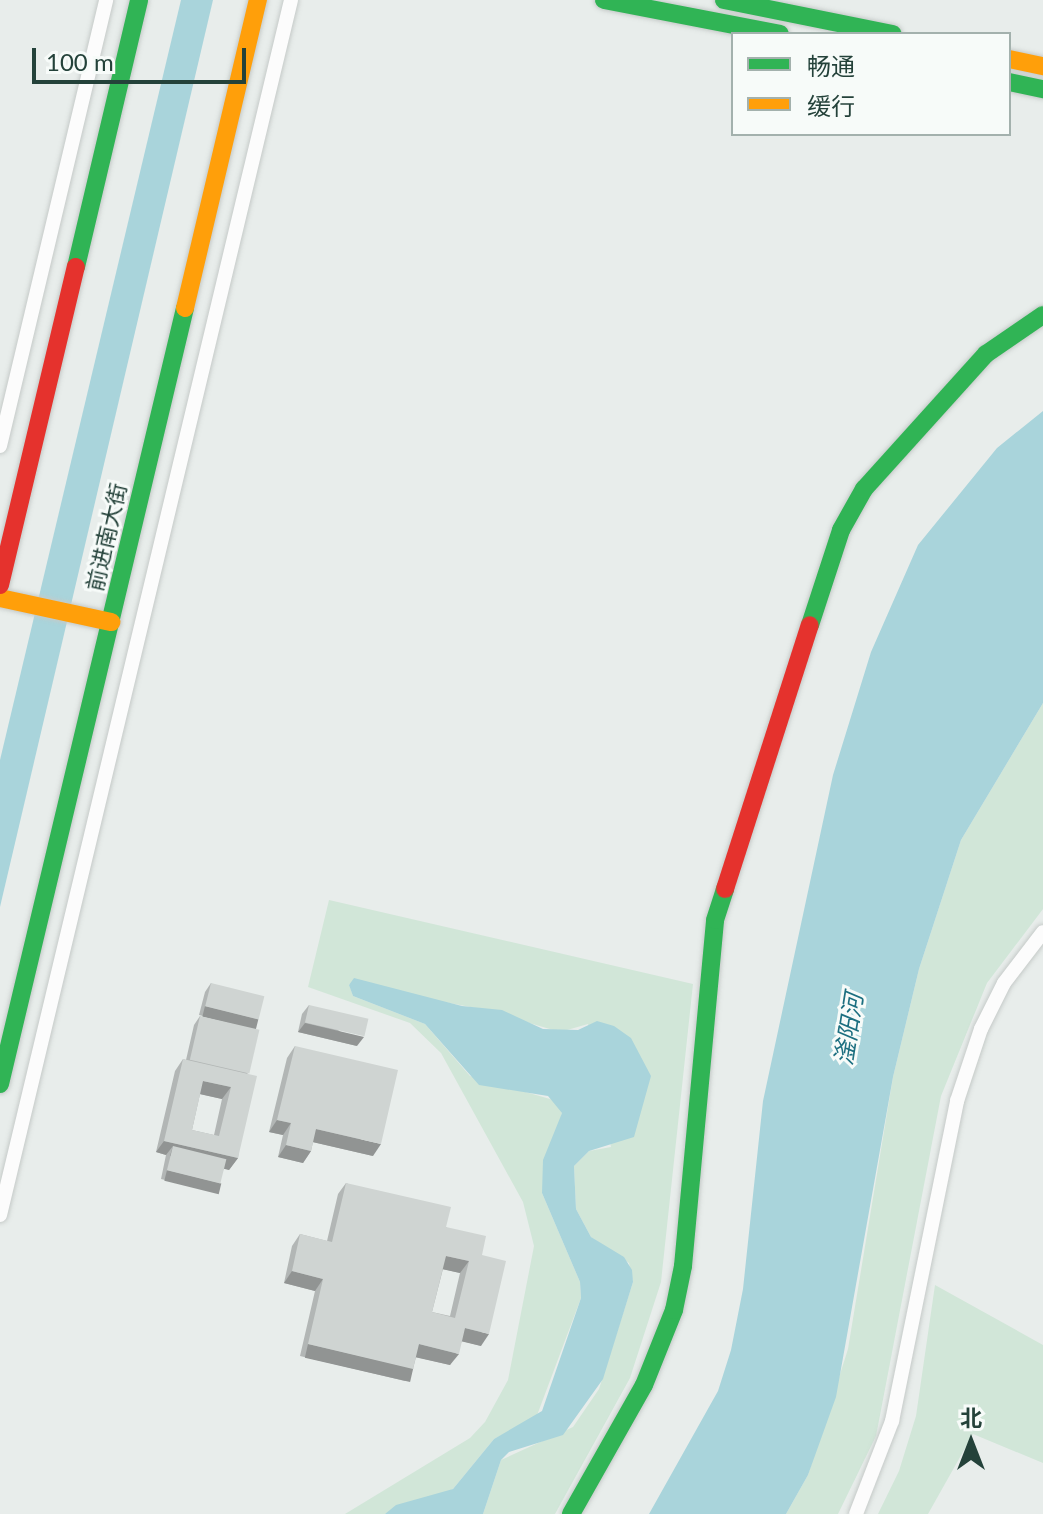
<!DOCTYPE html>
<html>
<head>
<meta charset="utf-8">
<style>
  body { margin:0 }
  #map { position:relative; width:1043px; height:1514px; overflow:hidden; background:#e8edeb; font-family:Lato,"Noto Sans SC",sans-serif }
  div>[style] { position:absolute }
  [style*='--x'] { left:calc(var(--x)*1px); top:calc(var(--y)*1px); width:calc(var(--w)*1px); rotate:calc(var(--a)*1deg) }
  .green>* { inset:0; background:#d1e6d8 }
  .water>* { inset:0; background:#a9d4db }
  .roads { filter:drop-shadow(0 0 2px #c5cac8) drop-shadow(0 0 2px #c5cac8) }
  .street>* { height:14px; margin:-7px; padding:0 7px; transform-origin:7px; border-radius:7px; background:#fcfcfc }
  .fast>* { height:18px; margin:-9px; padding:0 9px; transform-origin:9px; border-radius:9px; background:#30b455 }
  .slow>* { height:18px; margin:-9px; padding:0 9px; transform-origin:9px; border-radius:9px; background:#ff9f0a }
  .jam>* { height:18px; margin:-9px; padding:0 9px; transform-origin:9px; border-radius:9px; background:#e5322d }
  .wall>* { inset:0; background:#b2b6b5 }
  .shaded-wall>* { inset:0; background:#919493; transform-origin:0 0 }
  .building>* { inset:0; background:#cfd4d2; transform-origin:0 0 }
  span { translate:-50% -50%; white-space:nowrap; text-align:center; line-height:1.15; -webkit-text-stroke:6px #f7fbf9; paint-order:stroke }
  .street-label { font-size:22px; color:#24423a }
  .water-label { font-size:24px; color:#1c6f80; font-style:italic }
  .legend { position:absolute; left:731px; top:32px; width:280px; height:104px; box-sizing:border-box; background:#f7fbf9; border:2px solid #a3b1ad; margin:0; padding:10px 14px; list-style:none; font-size:24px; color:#24423a }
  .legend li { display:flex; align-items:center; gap:16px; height:40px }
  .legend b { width:40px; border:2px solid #a3b1ad }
  .north { position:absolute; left:931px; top:1402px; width:80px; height:80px; -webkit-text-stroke:6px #f7fbf9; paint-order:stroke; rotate:0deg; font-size:22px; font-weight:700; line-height:32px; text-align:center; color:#24423a }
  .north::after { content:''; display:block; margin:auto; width:28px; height:36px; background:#24423a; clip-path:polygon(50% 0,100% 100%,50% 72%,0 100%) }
  .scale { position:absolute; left:32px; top:48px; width:214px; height:36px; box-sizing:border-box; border:4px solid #24423a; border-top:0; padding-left:10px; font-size:24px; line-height:28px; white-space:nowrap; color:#24423a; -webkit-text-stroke:6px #f7fbf9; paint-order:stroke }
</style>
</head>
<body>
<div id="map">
  <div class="green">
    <div style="clip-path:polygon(1043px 703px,1043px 909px,987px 983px,941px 1096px,876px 1436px,838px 1514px,786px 1514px,808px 1475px,848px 1349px,893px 1077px,919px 969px,961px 840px)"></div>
    <div style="clip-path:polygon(329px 900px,693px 984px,661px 1282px,630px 1378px,555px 1514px,483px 1514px,501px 1460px,573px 1427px,599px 1389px,633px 1282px,629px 1263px,591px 1237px,576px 1209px,574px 1166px,589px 1151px,611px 1147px,588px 1024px,560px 1032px,481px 1009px,349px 984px,353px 996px,425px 1024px,470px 1076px,557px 1101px,562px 1113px,542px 1193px,580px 1282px,581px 1298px,536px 1418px,494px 1439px,453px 1489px,441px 1495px,385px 1514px,345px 1514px,470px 1438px,485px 1422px,508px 1380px,534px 1246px,523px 1202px,441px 1053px,410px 1023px,308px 987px)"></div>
    <div style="clip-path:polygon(935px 1285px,1043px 1345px,1043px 1463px,973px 1434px,928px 1514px,878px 1514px,899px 1471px,916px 1416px)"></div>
  </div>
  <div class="water">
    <div style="clip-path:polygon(181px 0,213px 0,0 907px,0 760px)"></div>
    <div style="clip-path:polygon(1043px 411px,1043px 703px,961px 840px,919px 969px,893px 1077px,836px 1397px,808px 1475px,786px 1514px,649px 1514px,718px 1391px,731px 1350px,743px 1289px,763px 1101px,833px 775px,871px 652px,918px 545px,997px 448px)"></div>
    <div style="clip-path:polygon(354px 978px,462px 1006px,502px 1010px,543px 1029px,578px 1030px,597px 1021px,614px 1026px,631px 1038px,651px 1076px,634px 1137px,589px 1151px,574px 1166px,576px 1209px,591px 1237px,624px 1257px,632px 1270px,633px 1282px,603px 1379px,563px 1435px,509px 1452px,501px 1460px,483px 1514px,385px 1514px,396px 1505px,453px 1489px,494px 1439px,542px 1411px,581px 1298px,580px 1282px,542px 1193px,543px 1160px,562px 1113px,548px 1096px,479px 1085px,425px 1024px,353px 996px,349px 985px)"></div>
  </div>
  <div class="roads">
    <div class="street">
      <div style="--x:0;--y:446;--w:458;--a:-76.6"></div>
      <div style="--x:0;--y:1215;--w:1249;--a:-76.53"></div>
      <div style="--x:856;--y:1514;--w:100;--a:-68.8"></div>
      <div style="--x:892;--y:1421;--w:327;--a:-78.5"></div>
      <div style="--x:957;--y:1101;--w:76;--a:-71.6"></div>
      <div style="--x:981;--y:1029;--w:51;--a:-63.4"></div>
      <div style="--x:1004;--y:983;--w:64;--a:-52.6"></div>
    </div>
    <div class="fast">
      <div style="--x:604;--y:0;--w:179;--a:10.9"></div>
      <div style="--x:724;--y:0;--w:172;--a:11.4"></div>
      <div style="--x:1009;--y:82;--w:35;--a:12"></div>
      <div style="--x:76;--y:267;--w:274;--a:-76.7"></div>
      <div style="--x:810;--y:625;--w:100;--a:-71.9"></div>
      <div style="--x:841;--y:530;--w:47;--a:-60.7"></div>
      <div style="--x:864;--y:489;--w:182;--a:-47.9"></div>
      <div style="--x:986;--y:354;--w:69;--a:-34.4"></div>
      <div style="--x:0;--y:1084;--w:798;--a:-76.59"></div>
      <div style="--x:571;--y:1514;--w:148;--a:-60.5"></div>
      <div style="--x:644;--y:1385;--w:81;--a:-68.2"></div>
      <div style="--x:674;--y:1310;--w:45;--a:-78.4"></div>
      <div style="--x:683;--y:1266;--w:347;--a:-84.7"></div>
      <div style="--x:715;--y:920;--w:33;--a:-72"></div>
    </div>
    <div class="slow">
      <div style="--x:1009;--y:59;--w:35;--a:12"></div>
      <div style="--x:185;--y:308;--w:317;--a:-76.7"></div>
      <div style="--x:0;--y:598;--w:114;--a:12.2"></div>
    </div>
    <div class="jam">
      <div style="--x:0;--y:585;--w:327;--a:-76.6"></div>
      <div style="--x:725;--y:889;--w:277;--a:-72.2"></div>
    </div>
  </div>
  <div class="wall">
    <div style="clip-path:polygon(211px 983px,258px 1019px,252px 1028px,199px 1015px,205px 992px)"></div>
    <div style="clip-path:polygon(309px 1005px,357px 1046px,298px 1032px,302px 1014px)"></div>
    <div style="clip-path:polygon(evenodd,200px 1016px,248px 1074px,238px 1158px,229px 1170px,224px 1168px,215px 1192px,161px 1179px,166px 1155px,156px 1152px,175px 1071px,183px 1059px,186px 1060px,194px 1025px,200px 1016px,200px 1094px,222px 1099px,214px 1135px,192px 1130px,200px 1094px)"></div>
    <div style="clip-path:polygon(295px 1046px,373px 1156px,313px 1142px,311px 1151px,303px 1163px,278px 1157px,283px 1135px,269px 1132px,287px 1058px)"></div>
    <div style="clip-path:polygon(evenodd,346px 1183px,446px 1227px,482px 1255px,481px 1346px,462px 1341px,450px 1365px,416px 1357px,413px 1369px,405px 1381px,300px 1356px,315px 1291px,284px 1283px,292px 1246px,300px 1234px,327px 1241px,338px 1194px,346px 1183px,443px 1269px,460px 1273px,450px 1316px,432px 1312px,443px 1269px)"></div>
  </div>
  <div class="shaded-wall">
    <div style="left:205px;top:1006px;width:55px;height:11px;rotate:14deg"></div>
    <div style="clip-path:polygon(305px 1023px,364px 1037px,357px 1046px,298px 1032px)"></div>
    <div style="clip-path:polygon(203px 1081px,231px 1087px,222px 1099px,195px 1093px)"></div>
    <div style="clip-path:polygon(277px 1120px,291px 1123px,283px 1135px,269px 1132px)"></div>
    <div style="clip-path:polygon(316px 1129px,381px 1144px,373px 1156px,308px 1141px)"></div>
    <div style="clip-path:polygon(164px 1141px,238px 1158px,229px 1170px,170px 1156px,173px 1146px,166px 1155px,156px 1152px)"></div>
    <div style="clip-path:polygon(286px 1145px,311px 1151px,303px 1163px,278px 1157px)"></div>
    <div style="left:167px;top:1170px;width:56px;height:11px;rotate:14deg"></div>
    <div style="clip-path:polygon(446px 1256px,469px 1261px,460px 1273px,437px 1268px)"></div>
    <div style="clip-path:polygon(292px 1271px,323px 1279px,315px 1291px,284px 1283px)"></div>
    <div style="clip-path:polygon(465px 1328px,489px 1334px,481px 1346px,456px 1340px)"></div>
    <div style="left:308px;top:1344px;width:108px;height:14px;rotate:13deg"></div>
    <div style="clip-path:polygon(419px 1344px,459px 1354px,450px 1365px,410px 1356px)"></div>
  </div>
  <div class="building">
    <div style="left:211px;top:983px;width:55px;height:24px;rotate:14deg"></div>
    <div style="left:309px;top:1005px;width:61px;height:18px;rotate:13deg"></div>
    <div style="left:200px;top:1016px;width:61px;height:45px;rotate:13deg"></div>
    <div style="clip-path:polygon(295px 1046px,398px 1070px,381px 1144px,316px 1129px,311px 1151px,286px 1145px,291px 1123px,277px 1120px)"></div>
    <div style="clip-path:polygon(evenodd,183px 1059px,257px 1076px,238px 1158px,164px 1141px,183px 1059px,203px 1081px,231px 1087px,219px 1136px,192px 1130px,203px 1081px)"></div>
    <div style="left:173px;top:1146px;width:55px;height:25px;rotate:14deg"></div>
    <div style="clip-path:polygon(evenodd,346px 1183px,451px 1207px,446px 1227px,486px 1236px,482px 1255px,506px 1261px,489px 1334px,465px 1328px,459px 1354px,419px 1344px,413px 1369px,308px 1344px,323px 1279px,292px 1271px,300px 1234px,332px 1242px,346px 1183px,446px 1256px,469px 1261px,455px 1318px,432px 1312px,446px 1256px)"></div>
  </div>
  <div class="street-label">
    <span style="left:106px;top:537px;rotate:-77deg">前进南大街</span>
  </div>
  <div class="water-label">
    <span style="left:848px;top:1029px;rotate:-81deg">滏阳河</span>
  </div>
  <ul class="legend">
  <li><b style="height:10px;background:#30b455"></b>畅通</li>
  <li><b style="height:10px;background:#ff9f0a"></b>缓行</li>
  </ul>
  <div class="north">北</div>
  <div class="scale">100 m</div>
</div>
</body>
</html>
